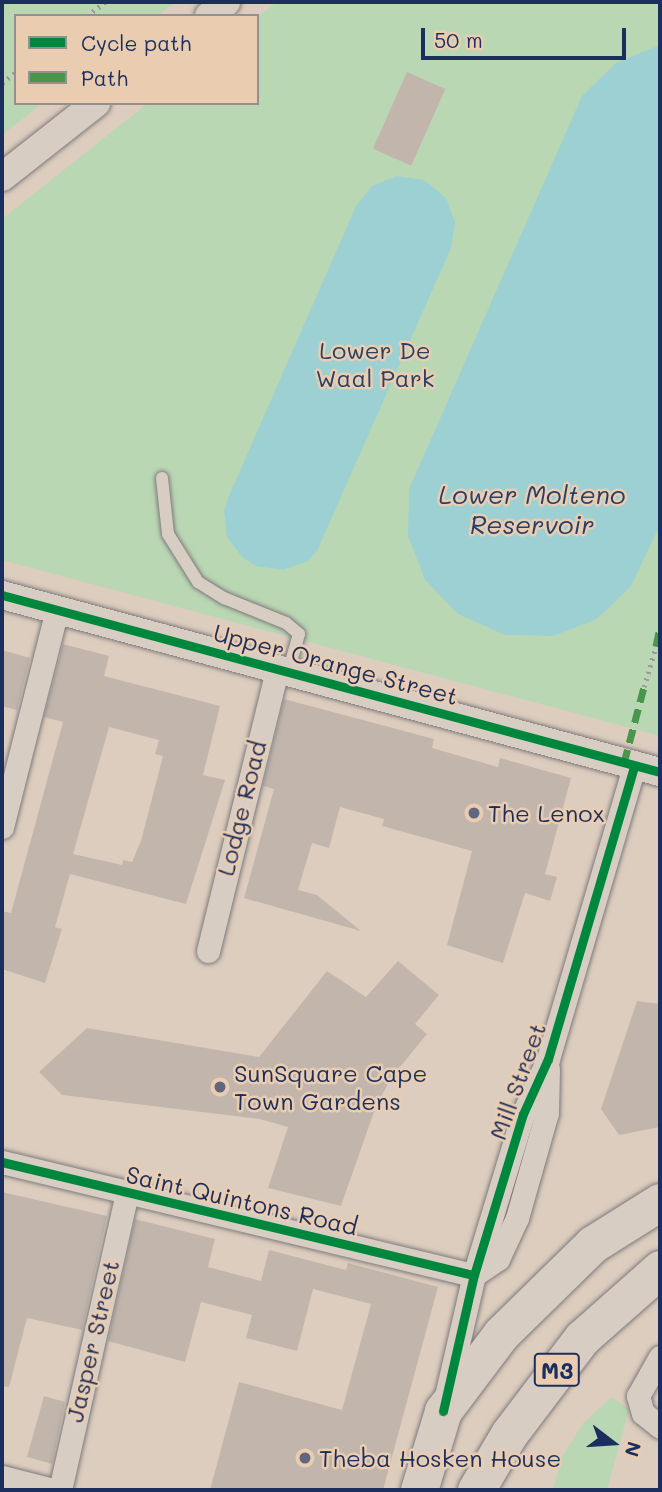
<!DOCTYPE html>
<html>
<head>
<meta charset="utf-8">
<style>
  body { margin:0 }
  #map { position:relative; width:662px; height:1492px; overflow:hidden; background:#ddcdbe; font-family:Mali,sans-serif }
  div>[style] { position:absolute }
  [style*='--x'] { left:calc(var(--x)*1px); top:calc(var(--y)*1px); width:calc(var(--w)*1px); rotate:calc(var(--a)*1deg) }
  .green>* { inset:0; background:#bad7b4 }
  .water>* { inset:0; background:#9dd0d2 }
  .building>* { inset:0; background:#c2b6ac; transform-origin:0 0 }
  .path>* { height:4.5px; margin-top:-2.25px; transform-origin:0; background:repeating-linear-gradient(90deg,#9f9a99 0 2px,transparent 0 7px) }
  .roads { filter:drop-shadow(0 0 2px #7e7b7d) drop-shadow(0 0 2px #7e7b7d) }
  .service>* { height:12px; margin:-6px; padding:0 6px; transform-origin:6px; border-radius:6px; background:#d8cdc3 }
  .minor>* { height:23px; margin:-11.5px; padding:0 11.5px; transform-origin:11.5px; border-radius:11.5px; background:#d8cdc3 }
  .tertiary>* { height:28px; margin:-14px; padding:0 14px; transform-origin:14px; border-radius:14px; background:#d8cdc3 }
  .primary>* { height:37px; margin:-18.5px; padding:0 18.5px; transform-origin:18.5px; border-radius:18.5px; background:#d8cdc3 }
  .quiet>* { height:7px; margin-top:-3.5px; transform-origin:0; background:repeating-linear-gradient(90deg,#49964d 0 14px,transparent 0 21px) }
  .cycleway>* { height:9px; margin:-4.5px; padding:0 4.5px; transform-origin:4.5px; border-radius:4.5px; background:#00873e }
  .dots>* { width:19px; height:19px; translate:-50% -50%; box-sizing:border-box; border:4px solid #eacdb1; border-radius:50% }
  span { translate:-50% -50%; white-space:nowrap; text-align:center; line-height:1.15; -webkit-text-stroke:5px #eacdb1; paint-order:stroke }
  .shield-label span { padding:2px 5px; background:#eacdb1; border:2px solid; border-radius:5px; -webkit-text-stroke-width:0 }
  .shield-label { font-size:23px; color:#1b2f5e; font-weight:700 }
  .park-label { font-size:24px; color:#284166 }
  .street-label { font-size:24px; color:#1b2f5e }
  .poi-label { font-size:24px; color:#1b2f5e }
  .left { translate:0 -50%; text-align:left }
  .water-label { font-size:26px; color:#253f6a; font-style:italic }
  .frame { position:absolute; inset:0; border:4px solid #1b2f5e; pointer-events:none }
  .legend { position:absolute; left:14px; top:14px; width:245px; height:91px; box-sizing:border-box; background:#eacdb1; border:2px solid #978e90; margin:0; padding:9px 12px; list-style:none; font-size:21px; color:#1b2f5e }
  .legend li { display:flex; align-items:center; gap:14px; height:35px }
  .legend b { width:35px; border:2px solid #978e90 }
  .north { position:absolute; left:578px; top:1408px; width:70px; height:70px; -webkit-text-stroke:5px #eacdb1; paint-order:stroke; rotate:107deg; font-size:19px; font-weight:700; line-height:28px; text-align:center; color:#1b2f5e }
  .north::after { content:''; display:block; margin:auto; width:24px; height:32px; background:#1b2f5e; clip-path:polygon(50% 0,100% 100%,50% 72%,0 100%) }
  .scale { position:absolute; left:421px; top:28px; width:205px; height:32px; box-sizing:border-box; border:4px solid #1b2f5e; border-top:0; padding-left:9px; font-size:21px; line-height:24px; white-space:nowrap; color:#1b2f5e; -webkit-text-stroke:5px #eacdb1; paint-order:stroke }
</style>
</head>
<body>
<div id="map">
  <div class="green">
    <div style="clip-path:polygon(2px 2px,176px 2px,157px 16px,16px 16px,16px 103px,43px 103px,2px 135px)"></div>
    <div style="clip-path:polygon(277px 2px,660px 2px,660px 736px,2px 560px,2px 219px,148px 103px,257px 103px,257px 17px)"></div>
    <div style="clip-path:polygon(612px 1397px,629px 1409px,607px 1490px,553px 1490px,562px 1457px,583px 1423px)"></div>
  </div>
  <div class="water">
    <div style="clip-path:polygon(660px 45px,660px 525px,631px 586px,597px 619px,553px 636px,505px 635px,458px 614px,425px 580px,408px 536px,409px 489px,582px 96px,616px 63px)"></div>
    <div style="clip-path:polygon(397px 176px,424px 180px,446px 198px,455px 222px,451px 248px,317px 551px,308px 561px,283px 570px,256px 566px,243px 558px,227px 537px,224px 511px,228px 498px,356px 206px,372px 186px)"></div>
  </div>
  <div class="building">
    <div style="left:407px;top:72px;width:42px;height:84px;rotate:24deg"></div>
    <div style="clip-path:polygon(evenodd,63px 644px,109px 656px,104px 676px,220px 706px,203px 775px,225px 780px,186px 904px,70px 874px,55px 927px,62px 929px,45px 983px,2px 969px,2px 911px,11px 913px,63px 722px,44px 717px,63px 644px,109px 727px,159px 740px,155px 754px,163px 756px,141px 841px,132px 862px,123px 860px,122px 865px,73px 854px,109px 727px)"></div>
    <div style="clip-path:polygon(2px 650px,30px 658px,17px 710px,2px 706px)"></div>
    <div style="clip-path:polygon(284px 699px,434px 739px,432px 748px,498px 767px,500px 758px,571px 778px,545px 874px,557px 877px,550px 901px,525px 893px,503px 963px,447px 945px,472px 851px,382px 826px,384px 819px,340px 807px,329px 848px,312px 843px,298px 890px,317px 895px,361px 931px,244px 898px,274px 789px,263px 786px)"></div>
    <div style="clip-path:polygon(398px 961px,439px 995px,415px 1024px,427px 1034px,391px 1078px,376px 1106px,341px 1206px,268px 1188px,288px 1127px,260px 1119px,62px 1095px,39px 1072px,87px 1028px,259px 1057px,327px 971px,366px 997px)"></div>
    <div style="clip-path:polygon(637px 1001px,660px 1004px,660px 1127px,619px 1135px,601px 1109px)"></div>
    <div style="clip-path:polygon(2px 1192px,107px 1216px,82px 1330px,27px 1318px,9px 1387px,2px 1386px)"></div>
    <div style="clip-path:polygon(135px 1219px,215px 1239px,208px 1267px,261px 1281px,269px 1250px,346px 1270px,348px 1263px,438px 1287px,383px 1490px,210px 1490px,239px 1382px,342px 1410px,371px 1304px,313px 1289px,297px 1351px,246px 1338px,252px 1315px,201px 1302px,185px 1362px,108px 1341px)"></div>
    <div style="clip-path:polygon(44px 1396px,65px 1402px,52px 1464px,27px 1457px)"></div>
  </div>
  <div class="path">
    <div style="--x:87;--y:16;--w:23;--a:-38"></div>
    <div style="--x:2;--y:83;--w:18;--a:-38"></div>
    <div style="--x:644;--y:687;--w:43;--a:-73.7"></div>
  </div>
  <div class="roads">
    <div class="service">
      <div style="--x:162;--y:478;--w:56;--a:83.9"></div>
      <div style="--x:168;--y:534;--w:57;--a:58"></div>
      <div style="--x:198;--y:582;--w:31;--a:32"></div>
      <div style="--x:224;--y:598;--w:67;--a:22"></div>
      <div style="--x:286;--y:623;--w:17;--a:40"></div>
      <div style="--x:299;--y:634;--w:36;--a:106"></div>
    </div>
    <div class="minor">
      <div style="--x:2;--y:827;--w:224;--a:-75.8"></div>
      <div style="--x:208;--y:951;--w:293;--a:-76.2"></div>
      <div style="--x:2;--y:1162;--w:485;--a:13.5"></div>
      <div style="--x:474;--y:1275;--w:29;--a:-34"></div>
      <div style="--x:498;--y:1259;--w:45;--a:-65.1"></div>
      <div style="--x:517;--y:1218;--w:109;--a:-74.1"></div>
      <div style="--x:547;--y:1113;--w:44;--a:-88.7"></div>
      <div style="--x:660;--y:1357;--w:45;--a:119.4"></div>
      <div style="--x:638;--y:1396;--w:18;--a:74"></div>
      <div style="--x:643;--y:1413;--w:22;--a:39"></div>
      <div style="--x:446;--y:1396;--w:124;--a:-77"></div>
      <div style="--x:474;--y:1275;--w:168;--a:-73.1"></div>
      <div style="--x:523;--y:1114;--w:60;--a:-65.6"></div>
      <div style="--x:548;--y:1059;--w:305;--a:-73.6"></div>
      <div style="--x:2;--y:1477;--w:53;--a:14.3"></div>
      <div style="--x:60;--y:1490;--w:305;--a:-77.3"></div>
    </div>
    <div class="tertiary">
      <div style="--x:209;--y:16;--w:22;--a:-39"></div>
      <div style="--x:2;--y:177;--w:120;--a:-38.2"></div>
      <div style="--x:2;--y:595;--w:681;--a:15.06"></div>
    </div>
    <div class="primary">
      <div style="--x:419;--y:1490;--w:83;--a:-73.1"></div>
      <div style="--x:443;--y:1411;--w:96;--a:-53"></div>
      <div style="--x:501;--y:1334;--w:129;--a:-44.4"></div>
      <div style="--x:593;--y:1244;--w:79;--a:-32.1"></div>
      <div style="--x:476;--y:1490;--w:65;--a:-59.5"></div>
      <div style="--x:509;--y:1434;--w:121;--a:-52.8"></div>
      <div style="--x:582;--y:1338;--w:104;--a:-41.5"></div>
    </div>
  </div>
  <div class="quiet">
    <div style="--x:656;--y:646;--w:19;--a:-78"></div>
    <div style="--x:624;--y:763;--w:79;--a:-75.3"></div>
  </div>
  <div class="cycleway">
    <div style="--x:2;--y:595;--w:681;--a:15.06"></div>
    <div style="--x:2;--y:1162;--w:485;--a:13.5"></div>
    <div style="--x:443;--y:1411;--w:139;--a:-77.2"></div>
    <div style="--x:474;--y:1275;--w:168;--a:-73.1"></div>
    <div style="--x:523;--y:1114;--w:60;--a:-65.6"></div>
    <div style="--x:548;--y:1059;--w:305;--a:-73.6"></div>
  </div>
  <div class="dots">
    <div style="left:474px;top:813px;background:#5f6680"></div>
    <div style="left:220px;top:1087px;background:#5f6680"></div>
    <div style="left:305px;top:1458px;background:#5f6680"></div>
  </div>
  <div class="shield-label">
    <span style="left:557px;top:1370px">M3</span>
  </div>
  <div class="park-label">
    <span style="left:375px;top:364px">Lower De<br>Waal Park</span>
  </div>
  <div class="street-label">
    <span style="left:336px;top:664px;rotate:15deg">Upper Orange Street</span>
    <span style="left:241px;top:808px;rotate:-76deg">Lodge Road</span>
    <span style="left:517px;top:1081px;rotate:-70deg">Mill Street</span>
    <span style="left:242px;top:1200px;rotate:13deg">Saint Quintons Road</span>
    <span style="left:92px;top:1341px;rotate:-77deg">Jasper Street</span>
  </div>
  <div class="poi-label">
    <span class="left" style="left:488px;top:813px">The Lenox</span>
    <span class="left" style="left:234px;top:1087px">SunSquare Cape<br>Town Gardens</span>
    <span class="left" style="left:319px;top:1458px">Theba Hosken House</span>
  </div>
  <div class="water-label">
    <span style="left:532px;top:510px">Lower Molteno<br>Reservoir</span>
  </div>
  <div class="frame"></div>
  <ul class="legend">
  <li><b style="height:9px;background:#00873e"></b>Cycle path</li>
  <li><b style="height:9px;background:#49964d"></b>Path</li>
  </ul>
  <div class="north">N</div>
  <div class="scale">50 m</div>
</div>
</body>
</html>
